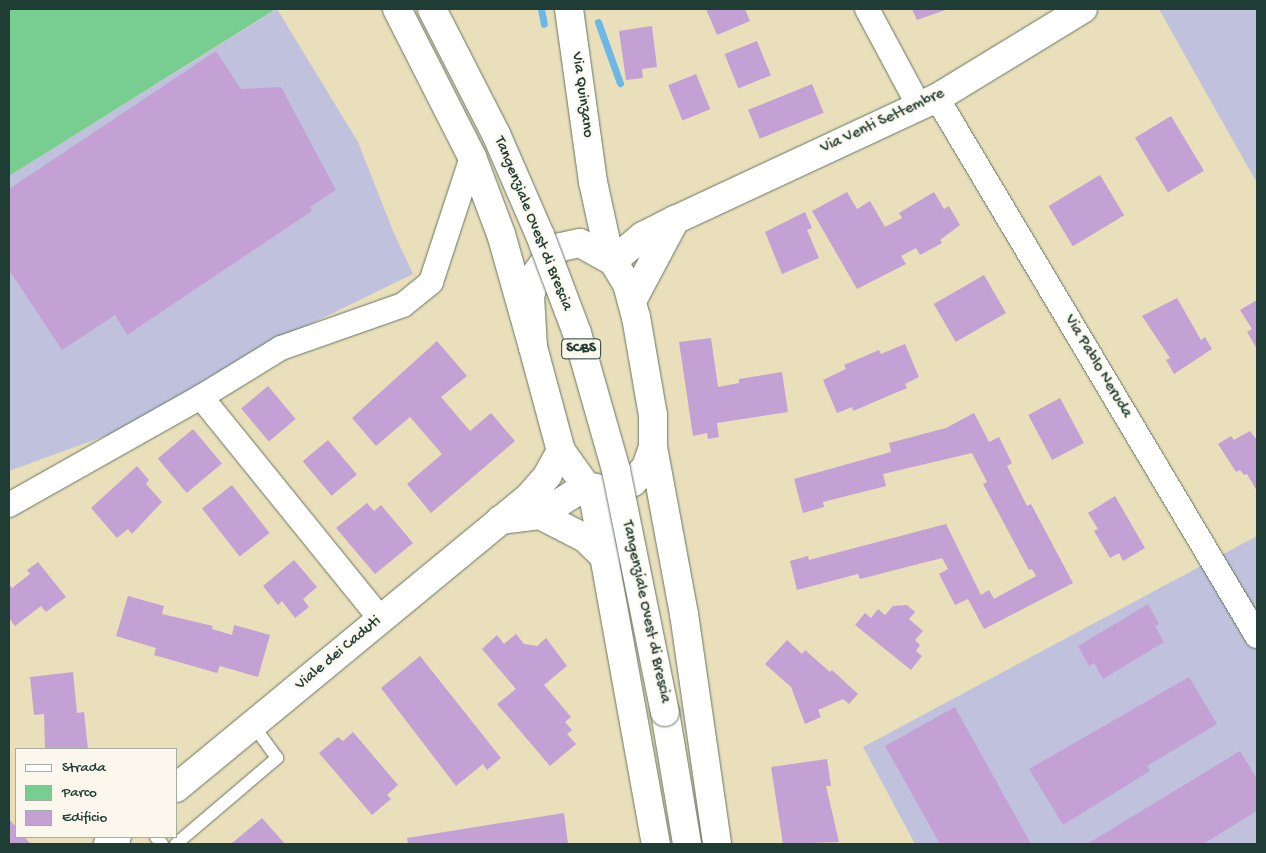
<!DOCTYPE html>
<html>
<head>
<meta charset="utf-8">
<style>
  body { margin:0 }
  #map { position:relative; width:1266px; height:853px; overflow:hidden; background:#e9dfbb; font-family:"Gochi Hand",sans-serif }
  div>[style] { position:absolute }
  [style*='--x'] { left:calc(var(--x)*1px); top:calc(var(--y)*1px); width:calc(var(--w)*1px); rotate:calc(var(--a)*1deg) }
  .industrial>* { inset:0; background:#c0c2dd }
  .green>* { inset:0; background:#78cd90 }
  .stream>* { height:7px; margin:-3.5px; padding:0 3.5px; transform-origin:3.5px; border-radius:3.5px; background:#6cb7e5 }
  .building>* { inset:0; background:#c4a1d5; transform-origin:0 0 }
  .roads { filter:drop-shadow(0 0 1px #667663) drop-shadow(0 0 1px #667663) }
  .service>* { height:12px; margin:-6px; padding:0 6px; transform-origin:6px; border-radius:6px; background:#fff }
  .minor>* { height:24px; margin:-12px; padding:0 12px; transform-origin:12px; border-radius:12px; background:#fff }
  .tertiary>* { height:28px; margin:-14px; padding:0 14px; transform-origin:14px; border-radius:14px; background:#fff }
  .primary>* { height:28px; margin:-14px; padding:0 14px; transform-origin:14px; border-radius:14px; background:#fff }
  .bridges { filter:drop-shadow(0 0 1px #667663) drop-shadow(0 0 1px #667663) }
  .primary-bridge>* { height:28px; margin:-14px; padding:0 14px; transform-origin:14px; border-radius:14px; background:#fff }
  span { translate:-50% -50%; white-space:nowrap; text-align:center; line-height:1.15; -webkit-text-stroke:4px #fbf7ec; paint-order:stroke }
  .shield-label span { padding:1px 4px; background:#fbf7ec; border:1px solid; border-radius:4px; -webkit-text-stroke-width:0 }
  .shield-label { font-size:15px; color:#1f3d34; font-weight:700 }
  .street-label { font-size:16px; color:#1f3d34 }
  .frame { position:absolute; inset:0; border:10px solid #1f3d34; pointer-events:none }
  .legend { position:absolute; left:15px; top:748px; width:162px; height:90px; box-sizing:border-box; background:#fbf7ec; border:1px solid #a3ada2; margin:0; padding:6px 9px; list-style:none; font-size:15px; color:#1f3d34 }
  .legend li { display:flex; align-items:center; gap:10px; height:25px }
  .legend b { width:25px; border:1px solid #a3ada2 }
</style>
</head>
<body>
<div id="map">
  <div class="industrial">
    <div style="clip-path:polygon(277px 9px,358px 142px,393px 231px,413px 274px,253px 352px,119px 431px,9px 471px,9px 176px)"></div>
    <div style="clip-path:polygon(1159px 9px,1257px 9px,1257px 183px,1178px 43px)"></div>
    <div style="clip-path:polygon(1257px 536px,1257px 844px,915px 844px,863px 747px)"></div>
  </div>
  <div class="green">
    <div style="clip-path:polygon(9px 9px,276px 9px,9px 176px)"></div>
  </div>
  <div class="stream">
    <div style="--x:541;--y:9;--w:15;--a:79"></div>
    <div style="--x:598;--y:22;--w:65;--a:70.2"></div>
  </div>
  <div class="building">
    <div style="clip-path:polygon(706px 9px,745px 9px,750px 21px,717px 35px)"></div>
    <div style="clip-path:polygon(912px 9px,948px 9px,917px 20px)"></div>
    <div style="clip-path:polygon(652px 26px,657px 67px,642px 69px,643px 78px,626px 80px,619px 31px)"></div>
    <div style="left:757px;top:41px;width:37px;height:35px;rotate:68deg"></div>
    <div style="clip-path:polygon(216px 51px,241px 89px,281px 87px,336px 190px,310px 207px,312px 211px,127px 335px,115px 315px,62px 350px,9px 270px,9px 189px)"></div>
    <div style="left:696px;top:74px;width:38px;height:30px;rotate:68deg"></div>
    <div style="left:812px;top:84px;width:31px;height:69px;rotate:68deg"></div>
    <div style="left:1171px;top:116px;width:64px;height:42px;rotate:59deg"></div>
    <div style="left:1100px;top:175px;width:47px;height:60px;rotate:59deg"></div>
    <div style="clip-path:polygon(847px 192px,857px 209px,870px 201px,885px 227px,902px 218px,899px 213px,934px 192px,944px 209px,949px 206px,960px 225px,940px 240px,942px 243px,920px 255px,916px 248px,901px 256px,906px 264px,857px 289px,812px 211px)"></div>
    <div style="clip-path:polygon(805px 212px,812px 228px,807px 230px,819px 258px,782px 274px,765px 232px)"></div>
    <div style="left:984px;top:275px;width:44px;height:58px;rotate:60deg"></div>
    <div style="clip-path:polygon(1177px 298px,1201px 340px,1205px 337px,1212px 349px,1174px 374px,1166px 360px,1170px 358px,1142px 316px)"></div>
    <div style="clip-path:polygon(1257px 300px,1257px 349px,1247px 332px,1252px 329px,1240px 310px)"></div>
    <div style="clip-path:polygon(711px 338px,718px 387px,739px 383px,739px 379px,782px 372px,788px 412px,717px 423px,719px 437px,708px 439px,707px 433px,693px 436px,679px 342px)"></div>
    <div style="clip-path:polygon(437px 341px,467px 376px,441px 397px,470px 431px,491px 413px,515px 441px,431px 513px,407px 484px,442px 454px,410px 417px,376px 446px,352px 418px)"></div>
    <div style="clip-path:polygon(905px 344px,919px 377px,905px 384px,907px 388px,853px 411px,852px 407px,837px 413px,823px 380px,846px 369px,844px 365px,879px 350px,881px 354px)"></div>
    <div style="left:268px;top:386px;width:43px;height:35px;rotate:50deg"></div>
    <div style="left:1060px;top:398px;width:51px;height:36px;rotate:62deg"></div>
    <div style="clip-path:polygon(974px 413px,989px 442px,999px 437px,1012px 463px,1007px 466px,1027px 506px,1031px 504px,1073px 583px,984px 629px,968px 599px,955px 605px,939px 574px,948px 569px,942px 558px,860px 579px,858px 574px,797px 590px,790px 561px,808px 556px,809px 560px,946px 524px,981px 595px,989px 590px,994px 599px,1036px 576px,1032px 569px,1029px 570px,983px 484px,987px 482px,972px 453px,883px 474px,886px 486px,823px 502px,824px 507px,803px 513px,794px 479px,891px 452px,889px 443px,946px 428px)"></div>
    <div style="left:193px;top:429px;width:45px;height:46px;rotate:50deg"></div>
    <div style="clip-path:polygon(1250px 431px,1255px 438px,1257px 437px,1257px 491px,1247px 474px,1244px 475px,1240px 470px,1236px 472px,1218px 444px,1231px 436px,1234px 440px)"></div>
    <div style="left:328px;top:440px;width:45px;height:33px;rotate:50deg"></div>
    <div style="clip-path:polygon(137px 466px,149px 480px,146px 484px,162px 502px,132px 534px,128px 529px,117px 538px,91px 508px)"></div>
    <div style="left:232px;top:485px;width:61px;height:38px;rotate:52deg"></div>
    <div style="clip-path:polygon(1115px 496px,1145px 548px,1123px 561px,1119px 553px,1110px 558px,1094px 531px,1098px 529px,1088px 513px)"></div>
    <div style="clip-path:polygon(367px 503px,374px 511px,381px 505px,413px 543px,375px 574px,336px 528px)"></div>
    <div style="clip-path:polygon(294px 560px,317px 587px,303px 599px,309px 607px,295px 618px,282px 601px,278px 605px,263px 586px)"></div>
    <div style="clip-path:polygon(38px 562px,66px 597px,46px 612px,41px 606px,15px 626px,9px 618px,9px 584px,12px 588px,30px 574px,27px 570px)"></div>
    <div style="clip-path:polygon(128px 596px,164px 606px,162px 614px,213px 626px,212px 629px,232px 635px,234px 625px,270px 635px,258px 677px,220px 666px,217px 673px,154px 655px,156px 648px,116px 636px)"></div>
    <div style="clip-path:polygon(1148px 604px,1159px 624px,1155px 626px,1164px 642px,1103px 679px,1094px 663px,1089px 666px,1078px 646px)"></div>
    <div style="clip-path:polygon(907px 605px,915px 612px,909px 619px,923px 631px,915px 640px,920px 645px,916px 651px,922px 656px,911px 670px,855px 625px,865px 613px,871px 618px,878px 609px,885px 615px,893px 606px)"></div>
    <div style="clip-path:polygon(516px 634px,524px 644px,537px 646px,546px 638px,567px 666px,544px 685px,571px 717px,565px 722px,572px 730px,567px 734px,576px 744px,550px 766px,497px 704px,516px 689px,482px 649px,497px 635px,504px 644px)"></div>
    <div style="clip-path:polygon(787px 640px,802px 654px,805px 650px,830px 672px,832px 670px,858px 694px,849px 704px,843px 699px,818px 710px,821px 717px,805px 724px,791px 687px,765px 664px)"></div>
    <div style="clip-path:polygon(420px 656px,501px 758px,487px 770px,483px 764px,456px 786px,381px 688px)"></div>
    <div style="clip-path:polygon(73px 672px,77px 713px,84px 712px,88px 749px,45px 749px,44px 714px,34px 715px,30px 677px)"></div>
    <div style="clip-path:polygon(1189px 677px,1217px 724px,1147px 766px,1150px 771px,1063px 825px,1029px 769px)"></div>
    <div style="clip-path:polygon(955px 707px,1031px 844px,940px 844px,885px 746px)"></div>
    <div style="clip-path:polygon(353px 732px,398px 785px,387px 795px,391px 799px,372px 815px,319px 753px,338px 737px,343px 741px)"></div>
    <div style="clip-path:polygon(1240px 751px,1257px 779px,1257px 811px,1203px 844px,1087px 844px)"></div>
    <div style="clip-path:polygon(827px 759px,831px 786px,826px 786px,839px 842px,783px 844px,771px 767px)"></div>
    <div style="clip-path:polygon(564px 813px,568px 844px,408px 844px,407px 838px)"></div>
    <div style="clip-path:polygon(262px 818px,285px 844px,231px 844px)"></div>
    <div style="clip-path:polygon(9px 819px,16px 827px,16px 837px,24px 837px,31px 844px,9px 844px)"></div>
  </div>
  <div class="roads">
    <div class="service">
      <div style="--x:156;--y:837;--w:9;--a:49"></div>
      <div style="--x:176;--y:844;--w:133;--a:-40.4"></div>
      <div style="--x:277;--y:758;--w:41;--a:-126"></div>
    </div>
    <div class="minor">
      <div style="--x:867;--y:9;--w:110;--a:61.8"></div>
      <div style="--x:937;--y:98;--w:626;--a:59.26"></div>
      <div style="--x:201;--y:397;--w:94;--a:-31.5"></div>
      <div style="--x:281;--y:348;--w:129;--a:-19.4"></div>
      <div style="--x:403;--y:305;--w:36;--a:-39"></div>
      <div style="--x:431;--y:282;--w:132;--a:-71.8"></div>
      <div style="--x:9;--y:505;--w:220;--a:-29.4"></div>
      <div style="--x:201;--y:397;--w:286;--a:51"></div>
    </div>
    <div class="tertiary">
      <div style="--x:569;--y:9;--w:175;--a:82.1"></div>
      <div style="--x:593;--y:182;--w:79;--a:77.6"></div>
      <div style="--x:580;--y:243;--w:38;--a:29"></div>
      <div style="--x:613;--y:261;--w:27;--a:59"></div>
      <div style="--x:627;--y:284;--w:34;--a:75"></div>
      <div style="--x:636;--y:317;--w:99;--a:80.2"></div>
      <div style="--x:653;--y:415;--w:32;--a:90"></div>
      <div style="--x:653;--y:447;--w:21;--a:109"></div>
      <div style="--x:646;--y:467;--w:20;--a:131"></div>
      <div style="--x:633;--y:482;--w:19;--a:148"></div>
      <div style="--x:617;--y:492;--w:32;--a:-169"></div>
      <div style="--x:586;--y:486;--w:43;--a:-125.5"></div>
      <div style="--x:561;--y:451;--w:108;--a:-105.1"></div>
      <div style="--x:533;--y:347;--w:50;--a:-93.4"></div>
      <div style="--x:530;--y:297;--w:24;--a:-75"></div>
      <div style="--x:536;--y:274;--w:19;--a:-55"></div>
      <div style="--x:547;--y:258;--w:18;--a:-38"></div>
      <div style="--x:561;--y:247;--w:19;--a:-12"></div>
      <div style="--x:613;--y:261;--w:39;--a:-40"></div>
      <div style="--x:643;--y:236;--w:36;--a:-27"></div>
      <div style="--x:675;--y:220;--w:289;--a:-25"></div>
      <div style="--x:937;--y:98;--w:171;--a:-31.4"></div>
      <div style="--x:632;--y:301;--w:92;--a:-62"></div>
      <div style="--x:540;--y:515;--w:51;--a:27.1"></div>
      <div style="--x:585;--y:538;--w:29;--a:44"></div>
      <div style="--x:500;--y:520;--w:40;--a:-7.1"></div>
      <div style="--x:540;--y:515;--w:54;--a:-32.2"></div>
      <div style="--x:176;--y:788;--w:457;--a:-39.5"></div>
      <div style="--x:529;--y:497;--w:28;--a:-49"></div>
      <div style="--x:547;--y:476;--w:29;--a:-61"></div>
      <div style="--x:108;--y:844;--w:11;--a:-38"></div>
    </div>
    <div class="primary">
      <div style="--x:397;--y:9;--w:166;--a:63.1"></div>
      <div style="--x:472;--y:157;--w:82;--a:69.4"></div>
      <div style="--x:501;--y:234;--w:117;--a:74.2"></div>
      <div style="--x:653;--y:447;--w:170;--a:79.5"></div>
      <div style="--x:684;--y:614;--w:232;--a:81.8"></div>
      <div style="--x:592;--y:489;--w:361;--a:79.8"></div>
      <div style="--x:665;--y:712;--w:134;--a:80.5"></div>
    </div>
  </div>
  <div class="bridges">
    <div class="primary-bridge">
      <div style="--x:432;--y:9;--w:140;--a:62.9"></div>
      <div style="--x:496;--y:134;--w:110;--a:66.5"></div>
      <div style="--x:540;--y:235;--w:105;--a:69.3"></div>
      <div style="--x:577;--y:333;--w:142;--a:74.1"></div>
      <div style="--x:616;--y:470;--w:247;--a:78.6"></div>
    </div>
  </div>
  <div class="shield-label">
    <span style="left:581px;top:349px">SCBS</span>
  </div>
  <div class="street-label">
    <span style="left:581px;top:95px;rotate:82deg">Via Quinzano</span>
    <span style="left:883px;top:122px;rotate:-25deg">Via Venti Settembre</span>
    <span style="left:532px;top:224px;rotate:68deg">Tangenziale Ovest di Brescia</span>
    <span style="left:1097px;top:367px;rotate:59deg">Via Pablo Neruda</span>
    <span style="left:645px;top:612px;rotate:78deg">Tangenziale Ovest di Brescia</span>
    <span style="left:339px;top:654px;rotate:-40deg">Viale dei Caduti</span>
  </div>
  <div class="frame"></div>
  <ul class="legend">
  <li><b style="height:6px;background:#fff"></b>Strada</li>
  <li><b style="height:14px;background:#78cd90"></b>Parco</li>
  <li><b style="height:14px;background:#c4a1d5"></b>Edificio</li>
  </ul>
</div>
</body>
</html>
